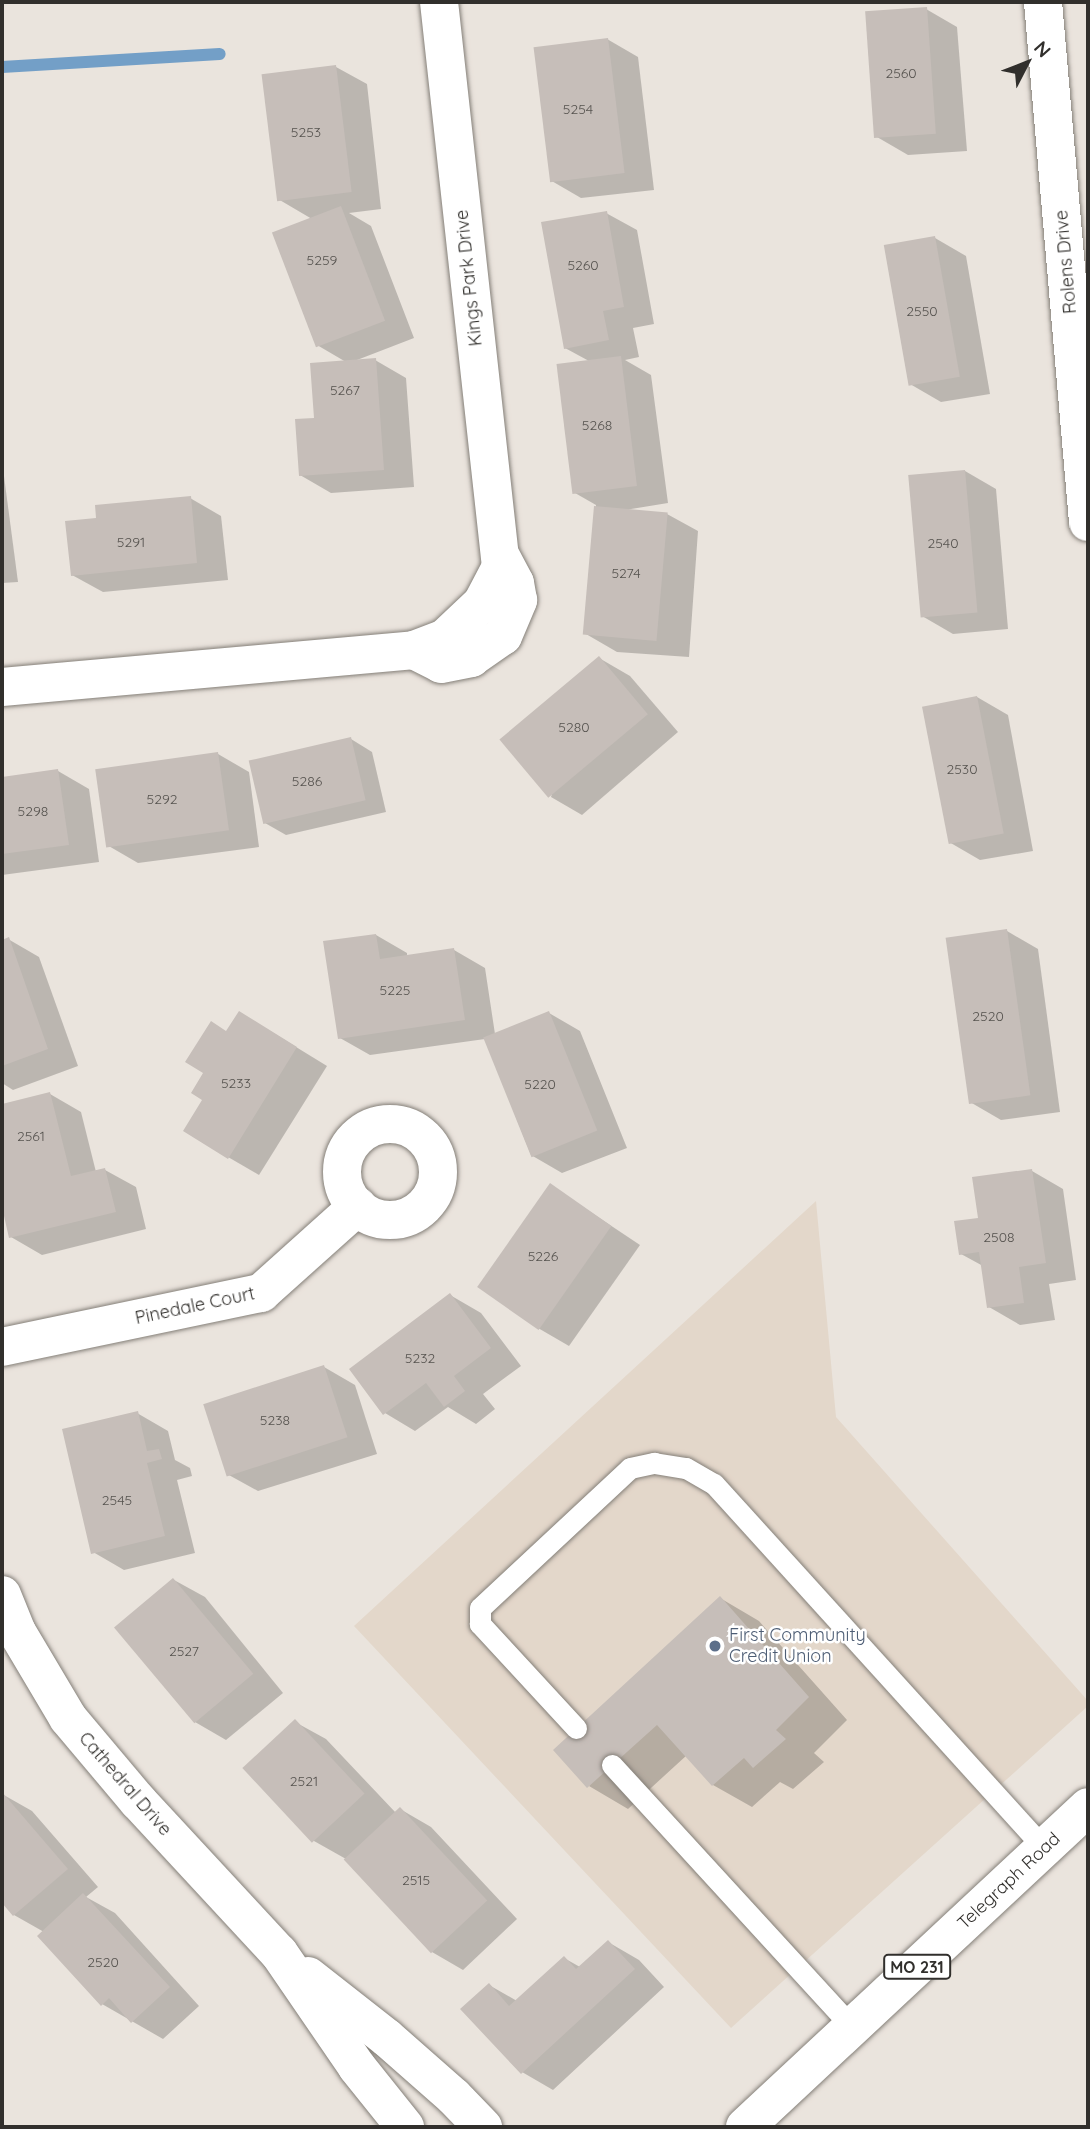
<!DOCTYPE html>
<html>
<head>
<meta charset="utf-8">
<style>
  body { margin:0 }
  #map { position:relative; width:1090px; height:2129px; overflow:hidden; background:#eae4dd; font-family:Quicksand,sans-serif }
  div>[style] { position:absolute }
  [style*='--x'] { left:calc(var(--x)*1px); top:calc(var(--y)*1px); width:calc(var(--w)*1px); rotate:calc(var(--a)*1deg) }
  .built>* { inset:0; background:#e3d7ca }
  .shadow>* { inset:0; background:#0003 }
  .stream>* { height:12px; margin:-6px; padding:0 6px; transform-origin:6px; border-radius:6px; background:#739fc7 }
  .building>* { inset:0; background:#c6beb9; transform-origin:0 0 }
  .roads { filter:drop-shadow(0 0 2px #847f78) drop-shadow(0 0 2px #847f78) }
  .lane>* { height:21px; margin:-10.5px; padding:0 10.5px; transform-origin:10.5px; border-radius:10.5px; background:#fff }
  .street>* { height:38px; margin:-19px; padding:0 19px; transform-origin:19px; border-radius:19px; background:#fff }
  .street>.ring { margin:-19px; padding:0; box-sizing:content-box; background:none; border:38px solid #fff; border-radius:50% }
  .primary>* { height:38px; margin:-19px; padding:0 19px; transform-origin:19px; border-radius:19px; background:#fff }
  .dots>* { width:19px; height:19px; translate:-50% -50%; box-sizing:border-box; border:4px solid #fff; border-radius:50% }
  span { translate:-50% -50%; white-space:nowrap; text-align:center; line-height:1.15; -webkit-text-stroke:5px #fff; paint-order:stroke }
  .number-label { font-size:14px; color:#56534f }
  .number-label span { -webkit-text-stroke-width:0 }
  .shield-label span { padding:2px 5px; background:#fff; border:2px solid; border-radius:5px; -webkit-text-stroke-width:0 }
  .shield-label { font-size:16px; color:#312f2c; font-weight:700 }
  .street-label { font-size:18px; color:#312f2c }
  .service-label { font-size:18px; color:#4e5e75 }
  .left { translate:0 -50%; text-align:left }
  .frame { position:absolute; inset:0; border:4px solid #312f2c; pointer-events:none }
  .north { position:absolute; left:992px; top:28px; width:70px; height:70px; -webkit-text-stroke:5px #fff; paint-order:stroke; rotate:48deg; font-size:19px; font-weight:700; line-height:28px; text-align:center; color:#312f2c }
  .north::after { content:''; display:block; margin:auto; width:24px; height:32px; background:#312f2c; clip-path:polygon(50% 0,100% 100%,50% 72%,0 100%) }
</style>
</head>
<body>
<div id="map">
  <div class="built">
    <div style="clip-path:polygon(816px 1201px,836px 1417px,1088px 1701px,1088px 1706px,731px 2028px,354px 1626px)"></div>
  </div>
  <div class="shadow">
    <div style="clip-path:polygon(926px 9px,957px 27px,967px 151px,908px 155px,877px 137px)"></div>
    <div style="clip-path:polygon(607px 39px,638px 57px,654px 190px,581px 198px,550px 180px)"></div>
    <div style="clip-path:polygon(336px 67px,367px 84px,381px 209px,349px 213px,371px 226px,414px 338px,357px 360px,375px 360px,406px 378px,414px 487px,331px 493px,300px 475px,316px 420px,346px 362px,317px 345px,312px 219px,278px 199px)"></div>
    <div style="clip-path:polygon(606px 213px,637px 230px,654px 324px,633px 328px,639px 357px,625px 360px,651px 375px,668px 503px,625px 510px,667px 514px,698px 531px,689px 657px,617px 652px,586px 634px,596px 505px,575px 493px,589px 361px,565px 348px)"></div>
    <div style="clip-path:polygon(935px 238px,966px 256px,990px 394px,941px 402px,910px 384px)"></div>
    <div style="clip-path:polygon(2px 461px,18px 582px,2px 583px)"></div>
    <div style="clip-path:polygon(965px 471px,996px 489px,1008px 629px,953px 634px,922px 616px)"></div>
    <div style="clip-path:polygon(190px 498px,221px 516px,228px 580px,103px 592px,72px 575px,98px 519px)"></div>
    <div style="clip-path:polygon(599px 658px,630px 676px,678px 732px,582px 815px,551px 797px)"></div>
    <div style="clip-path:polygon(977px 697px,1008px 715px,1033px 851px,980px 860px,949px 842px)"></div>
    <div style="clip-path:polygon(351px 739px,372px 752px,386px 812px,286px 835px,265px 823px)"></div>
    <div style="clip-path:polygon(218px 754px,249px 772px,259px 847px,138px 863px,107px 845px)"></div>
    <div style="clip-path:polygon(58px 771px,89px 789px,99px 862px,2px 875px,2px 778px)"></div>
    <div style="clip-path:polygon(1007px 931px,1038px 949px,1060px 1112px,1001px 1120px,970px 1102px)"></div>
    <div style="clip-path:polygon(376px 935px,407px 953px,407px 957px,454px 950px,485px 968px,495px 1034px,549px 1013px,580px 1031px,627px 1148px,562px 1173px,531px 1155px,485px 1039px,370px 1055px,340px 1038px)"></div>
    <div style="clip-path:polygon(8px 939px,39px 957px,78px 1066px,13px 1090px,2px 1083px,2px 942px)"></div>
    <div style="clip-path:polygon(270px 1031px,327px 1066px,259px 1175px,228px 1157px,205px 1099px,227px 1032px)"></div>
    <div style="clip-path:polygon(50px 1094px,81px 1112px,96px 1172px,105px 1170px,136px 1187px,146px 1229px,42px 1255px,11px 1237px,2px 1200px,2px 1106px)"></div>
    <div style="clip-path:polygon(1032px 1171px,1063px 1189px,1076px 1280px,1049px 1284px,1055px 1320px,1020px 1325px,989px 1307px,983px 1266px,961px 1254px,980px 1220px)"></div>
    <div style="clip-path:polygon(550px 1185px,640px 1245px,569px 1346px,538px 1328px)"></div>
    <div style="clip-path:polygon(450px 1295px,481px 1313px,521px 1366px,483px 1394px,495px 1409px,476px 1424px,448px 1407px,415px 1431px,385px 1413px)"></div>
    <div style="clip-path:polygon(324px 1367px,355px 1385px,377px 1454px,258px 1491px,227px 1474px)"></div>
    <div style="clip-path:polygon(137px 1413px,168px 1431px,175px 1460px,190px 1468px,192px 1476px,177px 1480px,195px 1553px,124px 1570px,93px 1552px)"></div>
    <div style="clip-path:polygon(174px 1580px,205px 1597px,283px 1693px,226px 1740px,195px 1722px)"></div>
    <div style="clip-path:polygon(720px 1598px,759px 1621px,847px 1720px,814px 1753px,824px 1762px,793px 1789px,780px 1782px,752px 1807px,713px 1785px,687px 1755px,628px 1809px,589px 1786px)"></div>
    <div style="clip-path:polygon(295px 1722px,326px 1739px,396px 1813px,400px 1809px,431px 1827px,517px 1919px,463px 1970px,432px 1952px,346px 1859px,314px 1841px)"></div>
    <div style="clip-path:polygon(2px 1794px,32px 1811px,98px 1887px,86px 1897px,115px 1913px,199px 2006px,163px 2039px,102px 2004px,44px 1932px,14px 1915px,2px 1901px)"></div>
    <div style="clip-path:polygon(608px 1942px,639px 1960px,664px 1987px,553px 2090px,522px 2072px,489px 1985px,517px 2001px,564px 1958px,580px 1967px)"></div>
  </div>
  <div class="stream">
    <div style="--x:2;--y:67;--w:218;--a:-3.4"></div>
  </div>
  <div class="building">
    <div style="left:927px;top:7px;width:127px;height:62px;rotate:86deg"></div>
    <div style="left:608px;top:38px;width:136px;height:75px;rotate:83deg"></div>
    <div style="left:336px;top:65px;width:128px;height:75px;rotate:83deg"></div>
    <div style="left:341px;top:206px;width:123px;height:74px;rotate:69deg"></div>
    <div style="clip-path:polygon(607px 211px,624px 307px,603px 311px,609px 340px,564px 349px,541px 222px)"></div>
    <div style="left:935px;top:236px;width:143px;height:52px;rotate:80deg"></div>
    <div style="left:621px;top:356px;width:131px;height:65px;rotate:83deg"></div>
    <div style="clip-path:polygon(376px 358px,384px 470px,299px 476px,295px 419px,314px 418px,310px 363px)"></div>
    <div style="left:965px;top:470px;width:143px;height:57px;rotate:85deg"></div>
    <div style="clip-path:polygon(191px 496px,197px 563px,71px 576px,65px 521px,96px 518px,95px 505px)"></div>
    <div style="left:594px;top:506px;width:74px;height:129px;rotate:5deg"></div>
    <div style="left:599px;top:656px;width:76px;height:130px;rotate:50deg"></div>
    <div style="left:977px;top:696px;width:140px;height:56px;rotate:79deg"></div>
    <div style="left:351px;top:737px;width:65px;height:105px;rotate:77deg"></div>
    <div style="left:218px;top:752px;width:79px;height:124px;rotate:82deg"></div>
    <div style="clip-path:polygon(58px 769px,69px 845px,2px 854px,2px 777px)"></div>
    <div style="left:1007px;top:929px;width:168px;height:62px;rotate:82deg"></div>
    <div style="clip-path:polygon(376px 934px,380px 959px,454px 948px,465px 1020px,338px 1039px,323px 941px)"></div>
    <div style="clip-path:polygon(9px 937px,48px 1049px,2px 1066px,2px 940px)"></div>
    <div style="clip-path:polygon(239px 1011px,297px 1047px,228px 1159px,183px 1131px,202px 1100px,191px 1093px,203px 1073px,185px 1062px,211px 1021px,226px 1031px)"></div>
    <div style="left:549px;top:1011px;width:129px;height:71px;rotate:68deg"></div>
    <div style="clip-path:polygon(50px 1092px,71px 1176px,105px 1168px,116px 1212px,9px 1238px,2px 1207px,2px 1104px)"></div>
    <div style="clip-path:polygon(1032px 1169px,1046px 1263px,1019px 1267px,1024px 1303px,987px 1308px,979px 1252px,959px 1255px,954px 1221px,978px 1218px,972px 1177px)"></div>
    <div style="left:550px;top:1183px;width:75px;height:127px;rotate:35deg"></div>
    <div style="clip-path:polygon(450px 1293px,491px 1348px,454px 1376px,465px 1391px,444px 1407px,426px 1383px,383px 1415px,349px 1369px)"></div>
    <div style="left:324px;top:1365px;width:76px;height:127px;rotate:72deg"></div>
    <div style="clip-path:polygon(138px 1411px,147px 1451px,159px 1449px,162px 1459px,147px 1463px,165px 1536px,91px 1554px,62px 1429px)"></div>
    <div style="left:173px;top:1578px;width:125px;height:77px;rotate:50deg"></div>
    <div style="clip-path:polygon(720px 1596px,809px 1697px,776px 1730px,786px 1739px,753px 1768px,744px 1758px,712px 1786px,657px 1725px,587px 1788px,553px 1750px)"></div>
    <div style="left:295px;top:1719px;width:102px;height:72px;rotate:47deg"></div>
    <div style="clip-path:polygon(2px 1792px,68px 1869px,13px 1916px,2px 1903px)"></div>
    <div style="left:400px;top:1807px;width:128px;height:77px;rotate:47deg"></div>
    <div style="clip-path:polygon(83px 1893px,170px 1987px,131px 2023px,109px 1998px,101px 2006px,37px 1936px)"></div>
    <div style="clip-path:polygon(608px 1940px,635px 1969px,521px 2074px,460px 2009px,489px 1983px,509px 2006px,564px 1956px,576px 1969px)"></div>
  </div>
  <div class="roads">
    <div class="lane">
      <div style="--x:576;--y:1728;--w:142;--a:-132.7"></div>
      <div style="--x:480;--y:1624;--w:16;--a:-90"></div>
      <div style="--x:480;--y:1608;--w:205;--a:-43"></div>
      <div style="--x:630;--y:1468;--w:25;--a:-12"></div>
      <div style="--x:654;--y:1463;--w:32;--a:9"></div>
      <div style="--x:686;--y:1468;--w:32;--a:30"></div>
      <div style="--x:714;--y:1484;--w:491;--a:47.8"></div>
      <div style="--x:612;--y:1765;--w:357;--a:47.5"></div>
    </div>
    <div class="street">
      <div style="--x:1043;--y:2;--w:522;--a:85.05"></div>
      <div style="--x:414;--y:650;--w:30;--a:27"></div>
      <div style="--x:441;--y:664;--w:31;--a:-11"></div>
      <div style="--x:471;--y:658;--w:39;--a:-35"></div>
      <div style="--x:503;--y:636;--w:39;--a:-67"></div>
      <div style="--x:518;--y:600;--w:17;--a:-100"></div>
      <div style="--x:515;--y:583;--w:32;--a:-118"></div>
      <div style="--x:2;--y:687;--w:414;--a:-5.1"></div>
      <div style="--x:414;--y:650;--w:33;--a:-21"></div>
      <div style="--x:445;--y:638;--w:51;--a:-43.4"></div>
      <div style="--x:482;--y:603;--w:41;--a:-62.2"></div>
      <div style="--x:501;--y:567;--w:568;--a:-96.26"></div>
      <div class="ring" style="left:342px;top:1124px;width:58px;height:58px"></div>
      <div style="--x:2;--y:1347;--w:265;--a:-11.8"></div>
      <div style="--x:261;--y:1293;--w:130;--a:-41.9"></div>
      <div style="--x:2;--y:1595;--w:40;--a:68"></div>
      <div style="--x:17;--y:1632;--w:100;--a:59.3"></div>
      <div style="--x:68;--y:1718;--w:109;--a:49.9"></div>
      <div style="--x:138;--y:1801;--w:207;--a:47.2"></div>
      <div style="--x:279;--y:1953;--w:138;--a:55.6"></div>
      <div style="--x:357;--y:2067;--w:77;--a:51.3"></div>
      <div style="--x:308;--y:1976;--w:100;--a:38.1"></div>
      <div style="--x:387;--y:2038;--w:89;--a:41.4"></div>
      <div style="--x:454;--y:2097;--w:42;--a:46"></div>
    </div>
    <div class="primary">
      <div style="--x:745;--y:2127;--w:469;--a:-43"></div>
    </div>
  </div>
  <div class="dots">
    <div style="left:715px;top:1646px;background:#5c6f8a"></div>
  </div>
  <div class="number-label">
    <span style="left:901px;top:73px">2560</span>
    <span style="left:578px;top:109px">5254</span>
    <span style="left:306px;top:132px">5253</span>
    <span style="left:322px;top:260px">5259</span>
    <span style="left:583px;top:265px">5260</span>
    <span style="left:922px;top:311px">2550</span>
    <span style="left:345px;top:390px">5267</span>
    <span style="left:597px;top:425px">5268</span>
    <span style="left:131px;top:542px">5291</span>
    <span style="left:943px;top:543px">2540</span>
    <span style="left:626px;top:573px">5274</span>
    <span style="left:574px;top:727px">5280</span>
    <span style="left:962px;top:769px">2530</span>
    <span style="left:307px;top:781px">5286</span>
    <span style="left:162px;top:799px">5292</span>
    <span style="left:33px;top:811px">5298</span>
    <span style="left:395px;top:990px">5225</span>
    <span style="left:988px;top:1016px">2520</span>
    <span style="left:236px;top:1083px">5233</span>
    <span style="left:540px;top:1084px">5220</span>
    <span style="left:31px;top:1136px">2561</span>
    <span style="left:999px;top:1237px">2508</span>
    <span style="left:543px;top:1256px">5226</span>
    <span style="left:420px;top:1358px">5232</span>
    <span style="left:275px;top:1420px">5238</span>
    <span style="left:117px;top:1500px">2545</span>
    <span style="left:184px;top:1651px">2527</span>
    <span style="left:304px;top:1781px">2521</span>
    <span style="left:416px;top:1880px">2515</span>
    <span style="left:103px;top:1962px">2520</span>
  </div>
  <div class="shield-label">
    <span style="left:917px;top:1967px">MO 231</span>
  </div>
  <div class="street-label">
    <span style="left:1066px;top:262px;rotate:-95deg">Rolens Drive</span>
    <span style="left:469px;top:278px;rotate:-96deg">Kings Park Drive</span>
    <span style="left:195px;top:1306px;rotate:-12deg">Pinedale Court</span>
    <span style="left:125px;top:1784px;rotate:49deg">Cathedral Drive</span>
    <span style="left:1009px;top:1881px;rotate:-43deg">Telegraph Road</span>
  </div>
  <div class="service-label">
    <span class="left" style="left:729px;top:1646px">First Community<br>Credit Union</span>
  </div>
  <div class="frame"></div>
  <div class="north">N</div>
</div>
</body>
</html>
